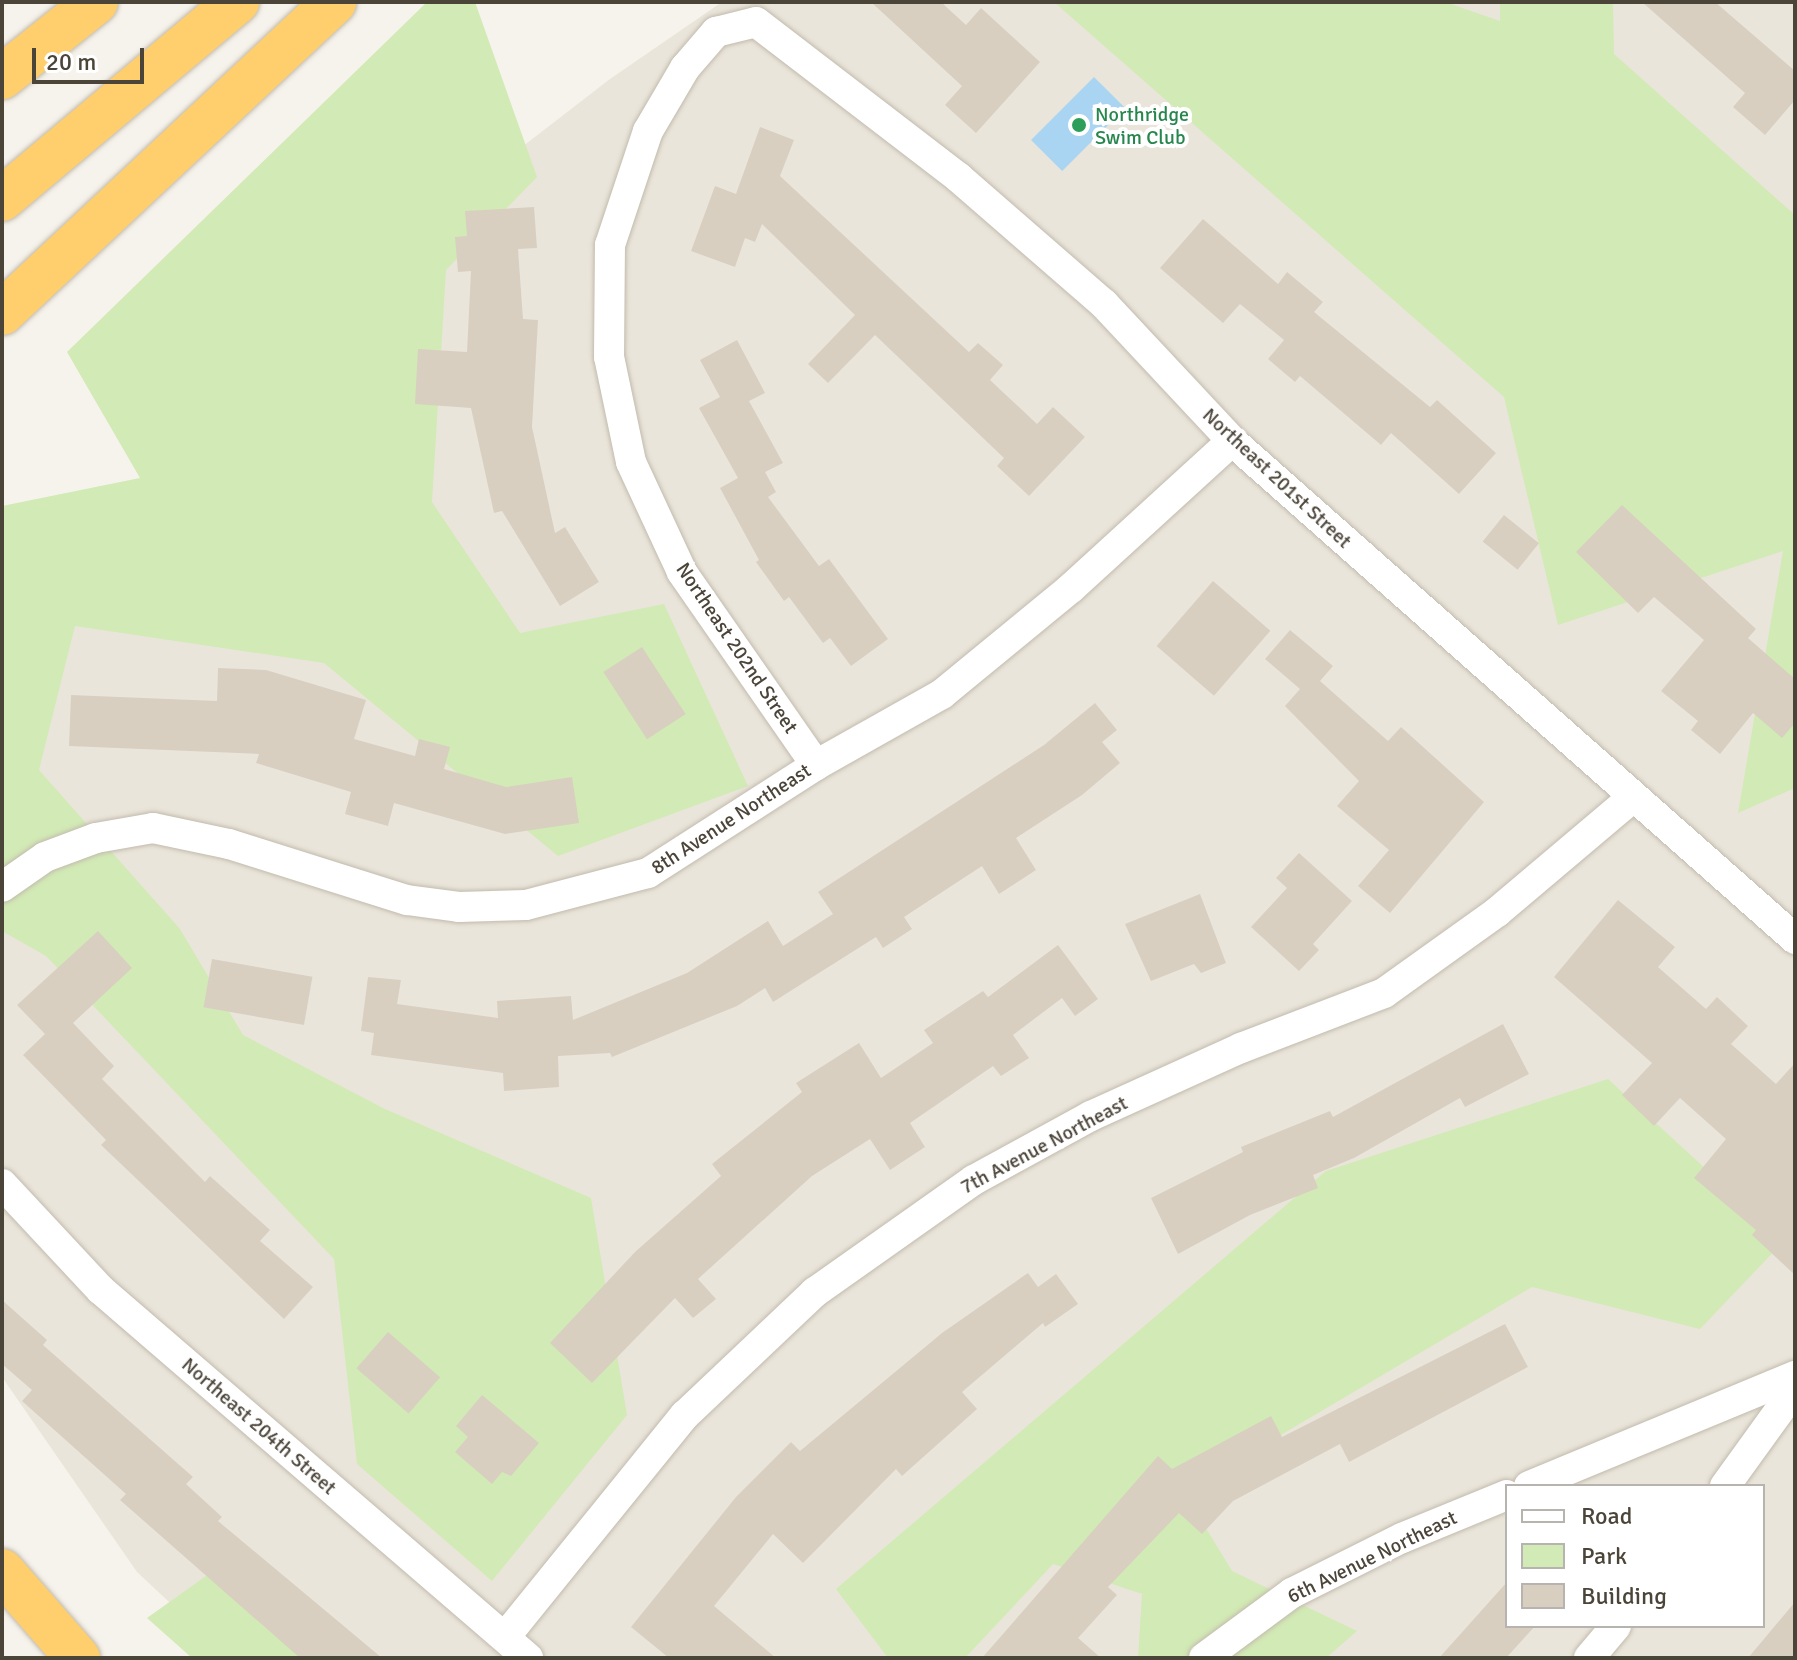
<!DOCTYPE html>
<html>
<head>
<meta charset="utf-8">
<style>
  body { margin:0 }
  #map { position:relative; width:1797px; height:1660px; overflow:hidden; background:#f6f3ec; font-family:Signika,sans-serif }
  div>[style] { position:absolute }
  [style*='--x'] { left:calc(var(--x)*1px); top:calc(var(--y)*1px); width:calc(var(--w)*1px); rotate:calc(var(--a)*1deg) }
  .residential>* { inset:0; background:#eae5da }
  .green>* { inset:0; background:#d2eab5 }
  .water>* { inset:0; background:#a9d4f2; transform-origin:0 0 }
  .building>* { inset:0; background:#d8cfc1; transform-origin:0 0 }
  .roads { filter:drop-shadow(0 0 2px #c2bbae) drop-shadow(0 0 2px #c2bbae) }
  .street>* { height:30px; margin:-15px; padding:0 15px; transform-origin:15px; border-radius:15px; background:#fff }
  .highway>* { height:44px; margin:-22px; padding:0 22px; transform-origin:22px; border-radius:22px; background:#ffcf6e }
  .dots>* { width:22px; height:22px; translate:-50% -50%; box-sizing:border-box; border:4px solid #fff; border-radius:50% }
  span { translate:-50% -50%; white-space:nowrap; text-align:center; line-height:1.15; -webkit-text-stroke:8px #fff; paint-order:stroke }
  .leisure-label { font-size:20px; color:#27864d }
  .left { translate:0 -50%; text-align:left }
  .street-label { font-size:20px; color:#4b4439 }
  .frame { position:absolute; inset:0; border:4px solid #4b4439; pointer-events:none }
  .legend { position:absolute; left:1505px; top:1484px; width:260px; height:144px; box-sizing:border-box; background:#fff; border:2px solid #b7b4b0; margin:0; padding:10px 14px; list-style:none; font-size:24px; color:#4b4439 }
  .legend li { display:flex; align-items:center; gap:16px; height:40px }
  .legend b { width:40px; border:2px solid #b7b4b0 }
  .scale { position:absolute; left:32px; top:48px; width:112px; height:36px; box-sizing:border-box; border:4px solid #4b4439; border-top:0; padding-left:10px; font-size:24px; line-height:28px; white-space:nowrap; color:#4b4439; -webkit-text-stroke:6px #fff; paint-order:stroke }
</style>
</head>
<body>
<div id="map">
  <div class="residential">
    <div style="clip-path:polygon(evenodd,722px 2px,1067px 2px,1795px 552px,1795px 1658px,229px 1658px,137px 1572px,2px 1377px,2px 642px,394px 517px,413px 231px,610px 79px,722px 2px,1507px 1486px,1763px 1486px,1763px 1626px,1507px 1626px,1507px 1486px)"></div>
    <div style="clip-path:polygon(1270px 2px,1795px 2px,1795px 317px)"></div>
  </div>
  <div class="green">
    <div style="clip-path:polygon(427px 2px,475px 2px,537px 177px,446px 270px,432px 502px,520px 633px,664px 604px,748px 786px,558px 856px,324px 663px,75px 626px,39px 770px,180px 929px,243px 1035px,385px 1109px,591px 1198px,627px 1415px,492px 1581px,357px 1464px,334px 1259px,46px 956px,2px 931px,2px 506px,140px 478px,67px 352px)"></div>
    <div style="clip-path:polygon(1054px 2px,1445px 2px,1500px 21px,1500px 2px,1613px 2px,1614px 54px,1795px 215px,1795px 788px,1738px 813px,1783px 551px,1558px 625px,1504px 397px)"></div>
    <div style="clip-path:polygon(1608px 1079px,1784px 1241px,1700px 1329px,1532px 1287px,1184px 1492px,1232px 1571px,1357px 1631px,1326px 1658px,1138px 1658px,1142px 1594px,1053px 1564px,965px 1658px,888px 1658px,836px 1589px,1326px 1171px)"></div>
    <div style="clip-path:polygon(227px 1561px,357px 1658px,192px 1658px,147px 1618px)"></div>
  </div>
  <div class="water">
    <div style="left:1094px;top:77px;width:44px;height:89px;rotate:45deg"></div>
  </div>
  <div class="building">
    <div style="clip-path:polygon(871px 2px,941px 2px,966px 25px,981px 8px,1040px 62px,976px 133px,945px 105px,962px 86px)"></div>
    <div style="clip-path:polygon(1642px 2px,1715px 2px,1795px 71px,1795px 100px,1765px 135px,1733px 107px,1745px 93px)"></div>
    <div style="clip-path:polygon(760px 127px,794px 140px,780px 176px,969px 352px,978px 343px,1003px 365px,990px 380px,1037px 424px,1053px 407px,1085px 437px,1029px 496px,997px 466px,1004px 458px,875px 335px,828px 383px,808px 364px,855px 315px,762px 224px,755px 242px,745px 238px,735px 267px,691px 251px,715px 186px,736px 194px)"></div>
    <div style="clip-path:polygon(534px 207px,537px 248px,518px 249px,523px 319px,538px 320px,532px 427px,555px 533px,565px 527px,599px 582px,560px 606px,502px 511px,494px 513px,471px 408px,415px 404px,418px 349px,467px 352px,471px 271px,458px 272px,455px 237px,467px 236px,465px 211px)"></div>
    <div style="clip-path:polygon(1203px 219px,1278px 284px,1287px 272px,1323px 302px,1314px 312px,1430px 407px,1437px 400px,1496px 453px,1459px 494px,1391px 433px,1381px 445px,1300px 376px,1295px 382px,1268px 359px,1284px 340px,1240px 304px,1223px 323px,1160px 268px)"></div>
    <div style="clip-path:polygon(737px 340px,765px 393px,749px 401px,783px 463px,765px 472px,776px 492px,768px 497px,819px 566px,829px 559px,888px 639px,851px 666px,830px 638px,823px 643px,789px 597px,784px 601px,756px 562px,759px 560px,720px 488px,738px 478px,699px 408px,720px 397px,700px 360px)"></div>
    <div style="clip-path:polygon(1622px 505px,1756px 629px,1748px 638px,1795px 679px,1795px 723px,1782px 738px,1753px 713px,1720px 754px,1691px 730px,1698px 721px,1661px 691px,1704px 640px,1654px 597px,1638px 613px,1576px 552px)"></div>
    <div style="left:1504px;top:515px;width:45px;height:34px;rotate:39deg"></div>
    <div style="left:1213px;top:581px;width:76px;height:86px;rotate:41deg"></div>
    <div style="clip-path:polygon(1290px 630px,1333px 666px,1320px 681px,1388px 741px,1401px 727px,1484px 802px,1390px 913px,1358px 886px,1389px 850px,1337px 806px,1359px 781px,1285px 706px,1300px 689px,1265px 659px)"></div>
    <div style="left:642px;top:647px;width:80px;height:46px;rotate:57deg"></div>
    <div style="clip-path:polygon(218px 668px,266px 670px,366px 700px,354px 739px,415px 756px,419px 739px,450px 747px,444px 769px,506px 787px,572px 777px,579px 823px,505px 834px,394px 803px,388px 826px,345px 814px,351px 792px,256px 763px,259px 754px,69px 746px,71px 695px,217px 701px)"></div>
    <div style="clip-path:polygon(1095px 703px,1117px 730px,1102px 742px,1120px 763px,1082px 795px,1016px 838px,1036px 870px,999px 894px,982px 866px,904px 917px,912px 929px,883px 948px,876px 937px,773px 1002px,765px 988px,737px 1006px,612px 1057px,610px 1053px,558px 1056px,559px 1087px,504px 1091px,503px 1073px,371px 1055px,374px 1033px,361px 1031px,368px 977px,401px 980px,397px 1004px,498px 1018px,497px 1001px,571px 996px,573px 1020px,687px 973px,768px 921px,783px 946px,833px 914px,818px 892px,1044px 745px)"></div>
    <div style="clip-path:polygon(1299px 853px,1352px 901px,1313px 944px,1319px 950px,1299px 971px,1251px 927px,1287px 888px,1276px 878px)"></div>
    <div style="clip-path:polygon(1200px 894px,1226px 963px,1201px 973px,1194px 964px,1151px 981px,1125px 924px)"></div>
    <div style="clip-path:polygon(1618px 900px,1675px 947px,1658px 967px,1706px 1009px,1717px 997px,1748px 1026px,1731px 1044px,1776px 1084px,1795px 1063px,1795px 1275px,1752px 1235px,1756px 1230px,1694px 1178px,1726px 1139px,1680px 1098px,1654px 1126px,1622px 1095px,1652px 1063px,1554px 977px)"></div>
    <div style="clip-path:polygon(98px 931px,132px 968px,73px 1023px,114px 1066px,102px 1079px,205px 1182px,210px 1176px,270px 1230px,260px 1241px,313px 1287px,284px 1319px,101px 1145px,106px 1140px,23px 1055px,45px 1034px,17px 1005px)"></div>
    <div style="clip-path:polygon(1058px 945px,1098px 999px,1075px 1016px,1062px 998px,1013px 1035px,1029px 1058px,1001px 1076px,993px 1066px,910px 1123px,925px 1147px,890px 1170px,870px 1139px,812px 1176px,698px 1279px,716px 1299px,693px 1318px,675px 1298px,592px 1383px,550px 1343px,635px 1252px,721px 1176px,712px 1164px,802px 1092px,796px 1083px,859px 1043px,881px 1078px,933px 1043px,924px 1030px,983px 991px,988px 997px)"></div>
    <div style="left:212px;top:959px;width:102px;height:49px;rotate:10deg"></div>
    <div style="clip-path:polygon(1503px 1024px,1529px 1074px,1465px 1107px,1460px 1098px,1354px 1158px,1313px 1175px,1318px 1188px,1250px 1215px,1178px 1254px,1151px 1198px,1243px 1152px,1241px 1147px,1330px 1111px,1333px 1117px)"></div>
    <div style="clip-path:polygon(1028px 1273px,1038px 1287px,1056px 1274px,1078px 1304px,1045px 1327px,1043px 1323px,962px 1392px,977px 1409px,902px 1476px,896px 1469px,803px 1563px,773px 1534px,714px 1606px,776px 1658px,669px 1658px,631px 1627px,736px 1497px,791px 1442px,800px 1451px,942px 1333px)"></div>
    <div style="clip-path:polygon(2px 1300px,47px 1340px,43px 1345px,193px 1477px,186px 1484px,222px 1517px,218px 1521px,382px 1658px,300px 1658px,120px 1500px,126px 1494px,22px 1401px,32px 1390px,2px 1364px)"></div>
    <div style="clip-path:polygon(1505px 1324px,1528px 1367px,1349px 1462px,1340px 1444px,1233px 1501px,1202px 1534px,1179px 1513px,1108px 1587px,1117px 1595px,1078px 1638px,1101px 1658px,982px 1658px,1158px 1456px,1172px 1469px,1271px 1416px,1282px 1437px)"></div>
    <div style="left:388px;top:1332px;width:69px;height:48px;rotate:41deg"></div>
    <div style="clip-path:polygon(482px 1395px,539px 1443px,511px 1476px,502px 1472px,492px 1484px,455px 1452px,468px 1437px,456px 1426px)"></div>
    <div style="clip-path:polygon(1507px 1582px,1507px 1626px,1535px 1626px,1506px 1658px,1439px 1658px)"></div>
    <div style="clip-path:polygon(1795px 1602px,1795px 1658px,1748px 1658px)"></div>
  </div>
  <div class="roads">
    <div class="street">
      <div style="--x:816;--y:765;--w:235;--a:-124.8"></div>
      <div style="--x:682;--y:572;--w:121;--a:-114.9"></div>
      <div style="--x:631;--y:462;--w:107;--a:-101.8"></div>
      <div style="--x:609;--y:357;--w:112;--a:-89.5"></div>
      <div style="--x:610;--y:245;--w:120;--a:-71.6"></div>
      <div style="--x:648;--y:131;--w:73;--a:-59.6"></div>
      <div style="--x:685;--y:68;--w:48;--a:-49.3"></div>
      <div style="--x:716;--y:32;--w:41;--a:-14"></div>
      <div style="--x:756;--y:22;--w:256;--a:37.5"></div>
      <div style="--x:959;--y:178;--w:192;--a:41"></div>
      <div style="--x:1104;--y:304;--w:187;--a:46.9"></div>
      <div style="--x:1232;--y:441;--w:752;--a:41.49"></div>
      <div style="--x:2;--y:887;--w:52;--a:-34.9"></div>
      <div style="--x:45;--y:857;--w:54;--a:-20.4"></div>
      <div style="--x:96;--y:838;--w:58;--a:-10"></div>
      <div style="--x:153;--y:828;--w:78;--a:11.9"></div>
      <div style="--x:229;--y:844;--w:187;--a:17.5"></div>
      <div style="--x:407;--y:900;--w:52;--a:7.7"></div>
      <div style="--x:459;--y:907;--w:67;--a:-1.7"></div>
      <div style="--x:526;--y:905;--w:126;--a:-14.7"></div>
      <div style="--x:648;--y:873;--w:200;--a:-32.7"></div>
      <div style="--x:816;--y:765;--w:145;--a:-29.4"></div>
      <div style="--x:942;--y:694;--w:167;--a:-39.4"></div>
      <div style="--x:1071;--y:588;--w:218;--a:-42.4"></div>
      <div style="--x:2;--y:1184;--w:145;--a:47"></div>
      <div style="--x:101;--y:1290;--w:564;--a:40.76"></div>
      <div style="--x:1529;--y:1486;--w:288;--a:-22.5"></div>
      <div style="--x:1725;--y:1486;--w:120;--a:-54.2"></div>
      <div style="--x:505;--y:1637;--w:286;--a:-51"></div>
      <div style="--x:685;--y:1415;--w:179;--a:-43.4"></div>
      <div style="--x:815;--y:1292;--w:194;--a:-35.2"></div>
      <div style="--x:974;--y:1180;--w:133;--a:-28.7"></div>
      <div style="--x:1091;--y:1116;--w:165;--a:-24.4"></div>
      <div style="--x:1241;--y:1048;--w:153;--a:-21"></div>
      <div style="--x:1384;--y:993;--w:139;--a:-35.6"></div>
      <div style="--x:1497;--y:912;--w:178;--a:-40.2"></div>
      <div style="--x:1204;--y:1658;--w:109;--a:-36.5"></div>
      <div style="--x:1292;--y:1593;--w:123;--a:-26.6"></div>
      <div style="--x:1402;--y:1538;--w:113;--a:-22.3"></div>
      <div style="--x:1589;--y:1658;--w:42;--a:-49.8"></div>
    </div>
    <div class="highway">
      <div style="--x:2;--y:77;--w:120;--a:-38.6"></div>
      <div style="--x:2;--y:199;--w:307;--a:-40"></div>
      <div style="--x:2;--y:313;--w:455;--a:-43.1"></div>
      <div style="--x:2;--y:1571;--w:116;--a:48.9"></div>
    </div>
  </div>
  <div class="dots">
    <div style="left:1079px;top:125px;background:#2e9e5b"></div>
  </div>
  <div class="leisure-label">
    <span class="left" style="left:1095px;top:126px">Northridge<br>Swim Club</span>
  </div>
  <div class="street-label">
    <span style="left:1277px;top:478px;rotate:43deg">Northeast 201st Street</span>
    <span style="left:737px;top:648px;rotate:56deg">Northeast 202nd Street</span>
    <span style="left:731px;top:819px;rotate:-33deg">8th Avenue Northeast</span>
    <span style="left:1044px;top:1145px;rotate:-28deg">7th Avenue Northeast</span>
    <span style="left:259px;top:1426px;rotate:41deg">Northeast 204th Street</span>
    <span style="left:1372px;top:1557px;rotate:-26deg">6th Avenue Northeast</span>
  </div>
  <div class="frame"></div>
  <ul class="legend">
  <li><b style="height:10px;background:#fff"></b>Road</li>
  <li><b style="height:22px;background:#d2eab5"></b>Park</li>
  <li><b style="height:22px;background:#d8cfc1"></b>Building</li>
  </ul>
  <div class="scale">20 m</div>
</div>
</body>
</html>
